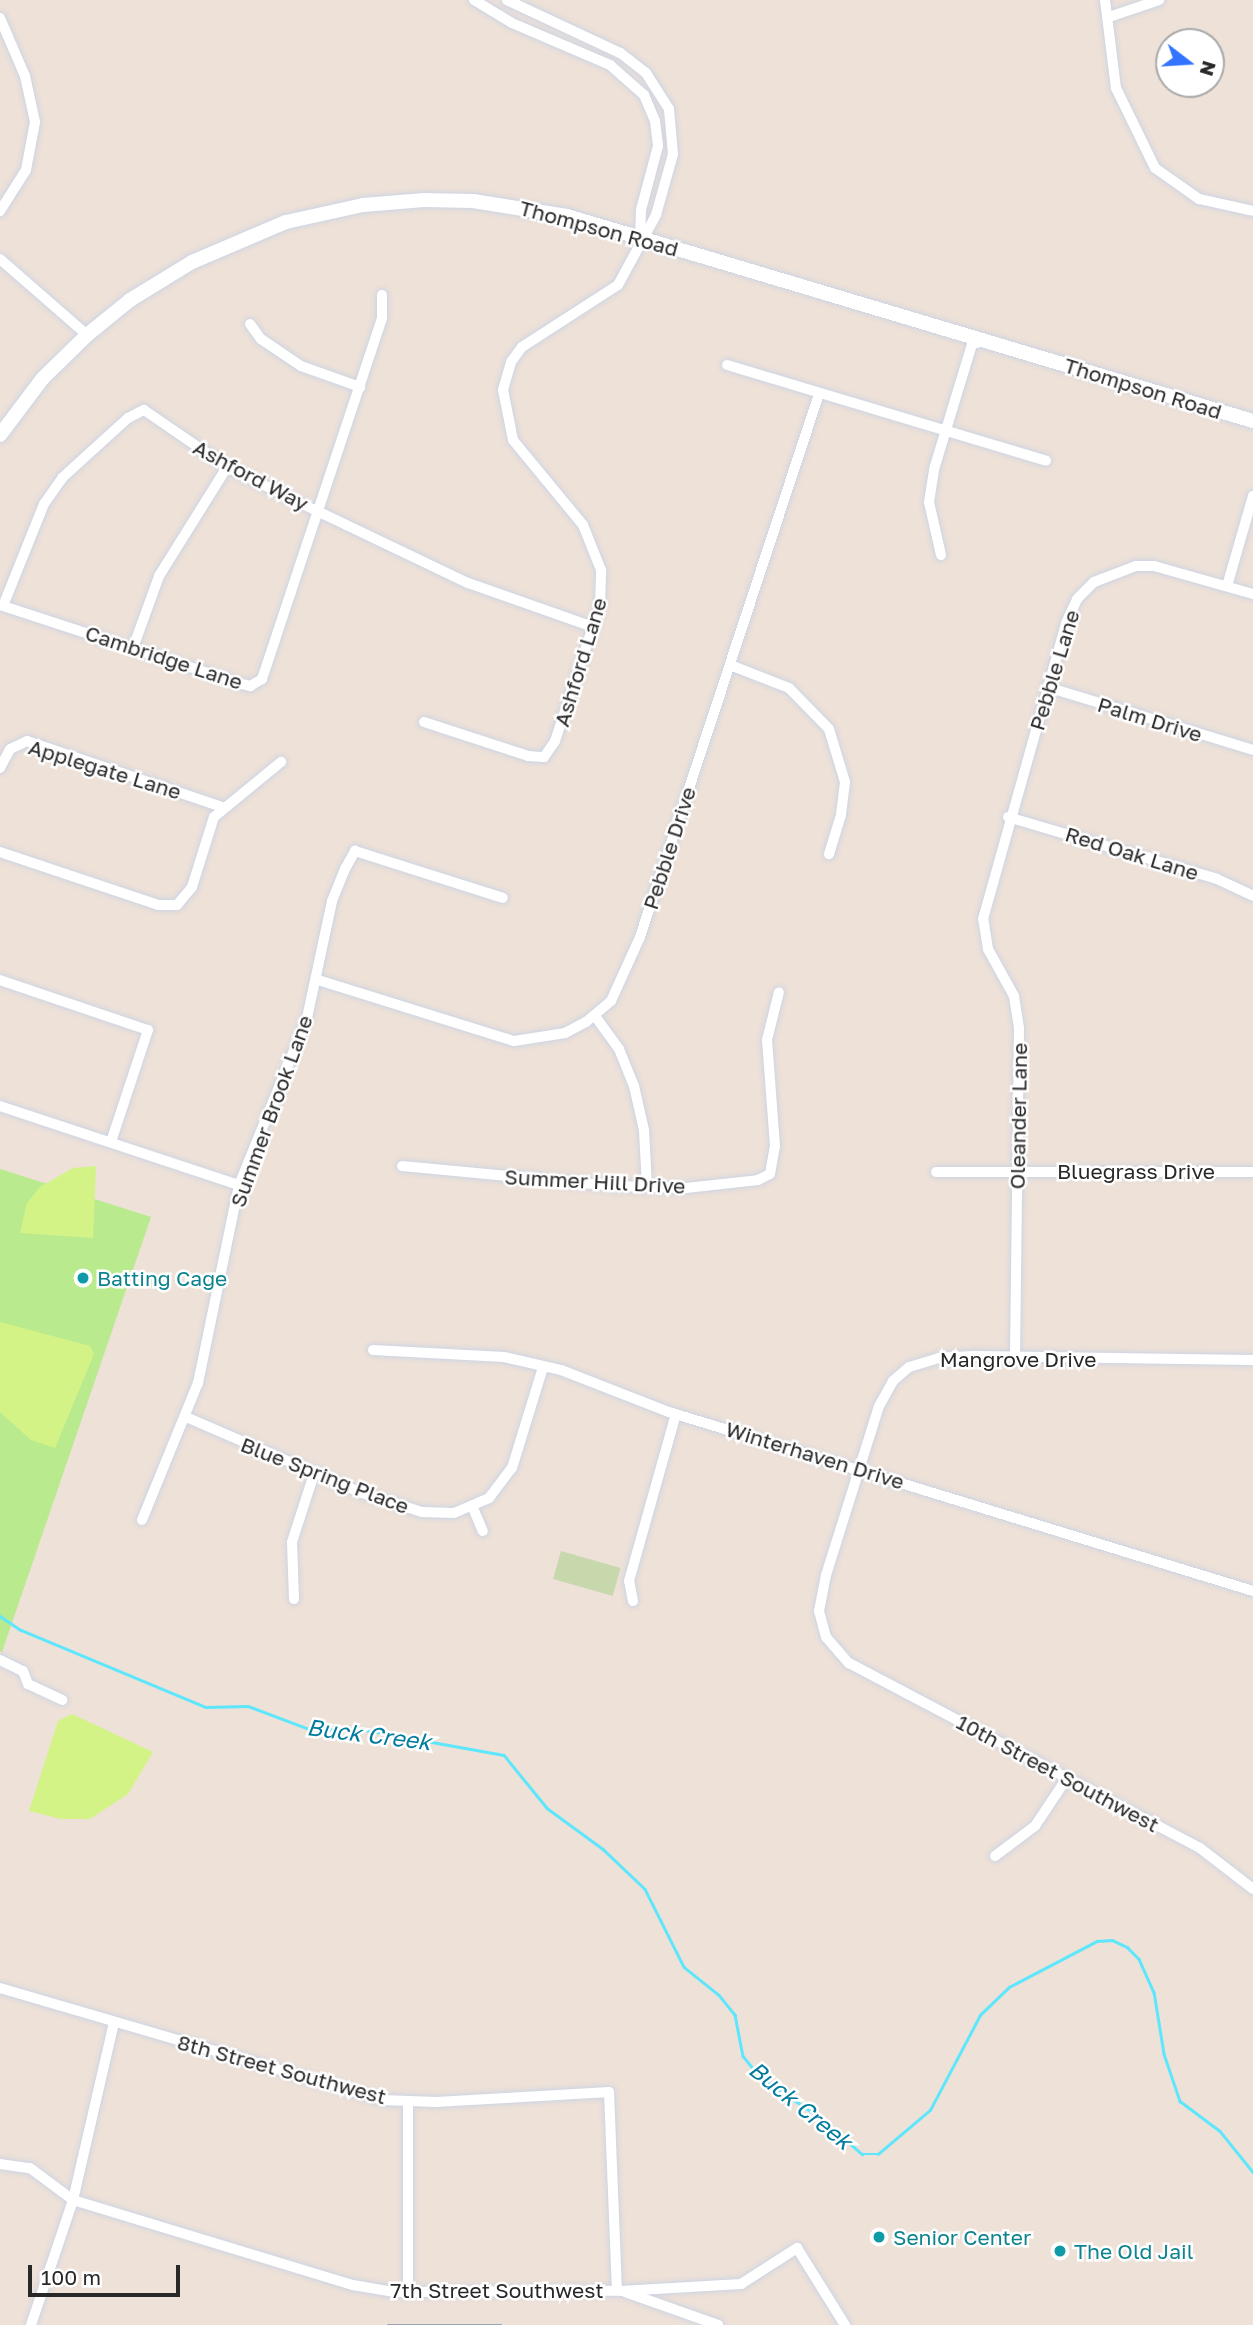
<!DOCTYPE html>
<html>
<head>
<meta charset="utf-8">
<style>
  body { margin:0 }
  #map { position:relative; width:1253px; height:2325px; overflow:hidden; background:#ede1d8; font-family:"Golos Text",sans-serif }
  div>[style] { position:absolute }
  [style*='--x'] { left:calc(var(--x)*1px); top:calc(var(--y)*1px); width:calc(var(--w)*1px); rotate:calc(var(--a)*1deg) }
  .green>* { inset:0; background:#b9ea8d }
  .cemetery>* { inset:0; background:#c8d8ad; transform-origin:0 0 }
  .pitch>* { inset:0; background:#d4f387 }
  .stream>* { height:2.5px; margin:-1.25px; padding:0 1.25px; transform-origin:1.25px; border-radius:1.25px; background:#5ee7fc }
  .roads { filter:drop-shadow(0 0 2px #cdd4e3) drop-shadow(0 0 2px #cdd4e3) }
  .street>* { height:10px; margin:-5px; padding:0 5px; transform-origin:5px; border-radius:5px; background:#fff }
  .secondary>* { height:14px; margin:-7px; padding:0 7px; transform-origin:7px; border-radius:7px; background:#fff }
  .rail>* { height:2.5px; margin:-1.25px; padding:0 1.25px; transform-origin:1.25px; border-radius:1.25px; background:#9aa2b5 }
  .dots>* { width:19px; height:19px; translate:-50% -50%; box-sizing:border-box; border:4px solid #fff; border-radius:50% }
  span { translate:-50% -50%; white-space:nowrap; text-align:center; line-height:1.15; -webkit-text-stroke:5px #fff; paint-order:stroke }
  .street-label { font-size:21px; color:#282828 }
  .culture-label { font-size:21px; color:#0d838f }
  .left { translate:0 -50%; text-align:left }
  .water-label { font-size:23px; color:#017c9d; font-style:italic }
  .north { position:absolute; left:1155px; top:28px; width:70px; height:70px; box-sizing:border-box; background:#fff; border:2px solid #a9a9a9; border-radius:50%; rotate:107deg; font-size:19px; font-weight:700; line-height:28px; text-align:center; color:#282828 }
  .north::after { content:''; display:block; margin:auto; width:24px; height:32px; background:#3274ff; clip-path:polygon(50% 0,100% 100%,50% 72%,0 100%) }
  .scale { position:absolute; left:28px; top:2265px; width:152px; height:32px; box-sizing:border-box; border:4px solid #282828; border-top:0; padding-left:9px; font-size:21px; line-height:24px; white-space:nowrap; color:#282828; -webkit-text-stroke:5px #fff; paint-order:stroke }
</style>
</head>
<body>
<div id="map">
  <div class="green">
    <div style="clip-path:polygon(0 1169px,151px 1217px,2px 1652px,0 1651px)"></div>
  </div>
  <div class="cemetery">
    <div style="left:561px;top:1551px;width:62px;height:29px;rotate:16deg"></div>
  </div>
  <div class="pitch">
    <div style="clip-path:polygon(96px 1166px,93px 1238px,20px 1233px,27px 1203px,40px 1187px,73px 1168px)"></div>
    <div style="clip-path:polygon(0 1322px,90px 1346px,94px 1354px,55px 1448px,31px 1440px,0 1412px)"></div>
    <div style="clip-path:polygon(72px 1714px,153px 1752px,128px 1794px,90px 1819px,61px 1819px,29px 1811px,58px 1721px)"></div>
  </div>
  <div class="stream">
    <div style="--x:0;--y:1616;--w:25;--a:34"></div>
    <div style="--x:21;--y:1630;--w:200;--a:22.6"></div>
    <div style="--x:206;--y:1707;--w:42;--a:-1.4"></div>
    <div style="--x:248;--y:1706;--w:68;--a:20.6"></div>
    <div style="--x:312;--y:1730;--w:42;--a:-2.7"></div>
    <div style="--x:354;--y:1728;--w:152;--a:10.2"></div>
    <div style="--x:504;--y:1755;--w:68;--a:50.9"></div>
    <div style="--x:547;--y:1808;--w:69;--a:36.2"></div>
    <div style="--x:603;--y:1849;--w:58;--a:43.6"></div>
    <div style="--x:645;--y:1889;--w:87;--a:63.4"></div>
    <div style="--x:684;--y:1967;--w:45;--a:38.7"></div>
    <div style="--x:719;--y:1995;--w:26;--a:51"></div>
    <div style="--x:735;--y:2015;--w:42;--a:79"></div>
    <div style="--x:743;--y:2056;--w:26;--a:51"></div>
    <div style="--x:759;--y:2076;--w:73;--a:34.3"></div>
    <div style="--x:819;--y:2117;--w:57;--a:40.7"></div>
    <div style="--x:862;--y:2154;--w:16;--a:0"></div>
    <div style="--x:878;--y:2154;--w:68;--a:-40.2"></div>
    <div style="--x:930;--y:2110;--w:107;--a:-62.2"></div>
    <div style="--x:980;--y:2015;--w:40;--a:-44"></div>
    <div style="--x:1009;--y:1987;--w:99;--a:-27.6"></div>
    <div style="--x:1097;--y:1941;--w:15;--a:-4"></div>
    <div style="--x:1112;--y:1940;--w:17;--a:25"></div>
    <div style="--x:1127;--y:1947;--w:17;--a:45"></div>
    <div style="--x:1139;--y:1959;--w:36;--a:66"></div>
    <div style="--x:1154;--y:1992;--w:63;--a:80.8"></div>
    <div style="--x:1164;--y:2054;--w:50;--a:71.2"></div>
    <div style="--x:1180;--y:2101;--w:50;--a:36.9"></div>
    <div style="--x:1220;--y:2131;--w:53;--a:51.2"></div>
  </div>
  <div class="roads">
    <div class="street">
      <div style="--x:474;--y:0;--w:44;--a:31.2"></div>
      <div style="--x:512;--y:23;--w:107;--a:23.2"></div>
      <div style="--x:610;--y:65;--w:45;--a:41.4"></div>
      <div style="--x:644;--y:95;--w:28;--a:67"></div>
      <div style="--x:655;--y:121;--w:25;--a:83"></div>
      <div style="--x:658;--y:146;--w:66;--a:104.9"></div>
      <div style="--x:641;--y:210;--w:26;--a:92"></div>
      <div style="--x:1105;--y:0;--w:89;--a:82.9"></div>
      <div style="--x:1116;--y:88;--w:89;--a:64"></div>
      <div style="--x:1155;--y:168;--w:54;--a:35.2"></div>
      <div style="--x:1199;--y:199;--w:55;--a:12.5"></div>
      <div style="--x:1109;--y:17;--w:53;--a:-18.8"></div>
      <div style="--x:0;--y:18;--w:63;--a:66.7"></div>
      <div style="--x:25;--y:76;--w:47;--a:77.7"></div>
      <div style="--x:35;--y:122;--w:49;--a:100.6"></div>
      <div style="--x:26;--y:170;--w:49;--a:122.4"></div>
      <div style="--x:0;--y:259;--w:116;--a:41.1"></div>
      <div style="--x:250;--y:324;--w:19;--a:54"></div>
      <div style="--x:261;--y:339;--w:48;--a:34"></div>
      <div style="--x:301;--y:366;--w:63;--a:19.6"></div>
      <div style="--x:727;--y:365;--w:333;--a:16.7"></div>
      <div style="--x:941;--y:555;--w:54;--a:-102.8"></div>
      <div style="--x:929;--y:502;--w:36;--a:-81"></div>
      <div style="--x:935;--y:466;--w:127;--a:-73.1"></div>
      <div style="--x:972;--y:344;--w:13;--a:-13"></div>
      <div style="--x:1227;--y:586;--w:94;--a:-73.9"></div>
      <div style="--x:0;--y:605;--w:247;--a:18.1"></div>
      <div style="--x:235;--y:682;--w:16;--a:15"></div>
      <div style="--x:250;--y:686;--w:14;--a:-30"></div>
      <div style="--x:262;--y:679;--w:379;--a:-71.6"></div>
      <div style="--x:382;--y:319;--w:24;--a:-90"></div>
      <div style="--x:3;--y:606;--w:110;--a:-68.1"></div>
      <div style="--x:44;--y:504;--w:32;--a:-55"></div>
      <div style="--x:62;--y:478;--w:89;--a:-42.3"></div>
      <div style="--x:128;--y:418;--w:18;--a:-27"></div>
      <div style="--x:144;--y:410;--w:101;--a:34.5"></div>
      <div style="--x:227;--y:467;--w:102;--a:26.1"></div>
      <div style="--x:319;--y:512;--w:165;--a:25.5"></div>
      <div style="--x:468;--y:583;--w:133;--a:19.4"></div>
      <div style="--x:133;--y:648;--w:77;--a:-70.1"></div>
      <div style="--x:159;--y:576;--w:128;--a:-58"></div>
      <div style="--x:730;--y:665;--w:63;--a:21.3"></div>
      <div style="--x:789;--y:688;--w:57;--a:45.7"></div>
      <div style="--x:829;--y:729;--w:55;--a:73.2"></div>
      <div style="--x:845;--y:782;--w:33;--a:97"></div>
      <div style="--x:841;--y:815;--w:41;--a:107.1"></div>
      <div style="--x:1047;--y:687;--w:215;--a:17"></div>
      <div style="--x:424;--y:722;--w:109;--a:18.1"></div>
      <div style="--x:528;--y:756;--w:16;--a:4"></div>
      <div style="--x:544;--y:757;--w:19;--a:-55"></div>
      <div style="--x:555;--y:741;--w:143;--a:-71.7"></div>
      <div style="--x:600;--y:605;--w:35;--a:-88"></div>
      <div style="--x:601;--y:570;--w:48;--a:-111.8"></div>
      <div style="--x:583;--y:525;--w:110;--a:-129.5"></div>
      <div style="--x:513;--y:440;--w:51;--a:-101.3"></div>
      <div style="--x:503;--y:390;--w:29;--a:-74"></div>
      <div style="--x:511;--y:362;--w:19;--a:-54"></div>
      <div style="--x:522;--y:347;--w:114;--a:-32.9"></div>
      <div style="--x:618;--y:285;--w:80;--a:-61.5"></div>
      <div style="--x:656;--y:215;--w:63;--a:-74.4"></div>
      <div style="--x:673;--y:154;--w:45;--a:-95.1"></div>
      <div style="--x:669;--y:109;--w:43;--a:-122.6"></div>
      <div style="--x:646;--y:73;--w:33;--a:-142"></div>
      <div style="--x:620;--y:53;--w:125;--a:-154.9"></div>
      <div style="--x:0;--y:768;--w:21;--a:-62"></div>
      <div style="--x:10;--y:749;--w:19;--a:-25"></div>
      <div style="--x:27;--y:741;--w:206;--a:18.7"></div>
      <div style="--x:1008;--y:817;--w:218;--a:16.5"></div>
      <div style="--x:1217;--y:879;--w:40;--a:25"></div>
      <div style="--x:0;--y:852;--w:167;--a:18.5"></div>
      <div style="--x:158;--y:905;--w:19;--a:0"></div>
      <div style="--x:177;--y:905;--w:23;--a:-50"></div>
      <div style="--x:192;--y:887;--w:73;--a:-72.6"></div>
      <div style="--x:214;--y:817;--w:87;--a:-39.4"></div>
      <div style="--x:0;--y:980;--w:156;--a:18.7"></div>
      <div style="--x:148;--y:1030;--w:118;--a:108.3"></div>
      <div style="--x:318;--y:980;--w:205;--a:17.3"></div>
      <div style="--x:514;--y:1041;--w:52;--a:-8.9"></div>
      <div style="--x:565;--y:1033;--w:24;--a:-28"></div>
      <div style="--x:586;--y:1022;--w:33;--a:-40"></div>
      <div style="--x:611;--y:1001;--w:70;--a:-65.6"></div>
      <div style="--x:640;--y:937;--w:572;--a:-71.76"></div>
      <div style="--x:595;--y:1016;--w:41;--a:54"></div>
      <div style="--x:619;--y:1049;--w:40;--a:68"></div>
      <div style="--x:634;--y:1086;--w:45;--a:77.2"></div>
      <div style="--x:644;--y:1130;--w:57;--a:87"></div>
      <div style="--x:0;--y:1106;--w:252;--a:18.3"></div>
      <div style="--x:402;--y:1166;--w:213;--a:5.4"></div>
      <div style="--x:614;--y:1186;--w:72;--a:1.6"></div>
      <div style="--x:686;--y:1188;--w:72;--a:-6.3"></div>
      <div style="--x:758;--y:1180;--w:13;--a:-27"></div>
      <div style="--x:770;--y:1174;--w:28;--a:-80"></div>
      <div style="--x:775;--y:1146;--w:106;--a:-94.3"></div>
      <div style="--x:767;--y:1040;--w:49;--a:-76"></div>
      <div style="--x:936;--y:1172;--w:317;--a:0"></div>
      <div style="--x:373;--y:1350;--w:131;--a:3.1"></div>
      <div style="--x:504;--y:1357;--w:58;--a:12.8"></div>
      <div style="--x:561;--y:1370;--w:116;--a:21.3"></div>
      <div style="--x:669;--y:1412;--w:611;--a:17.04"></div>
      <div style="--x:1015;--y:1357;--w:329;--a:-89.3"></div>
      <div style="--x:1019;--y:1028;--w:32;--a:-99"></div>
      <div style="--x:1014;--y:996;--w:54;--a:-119"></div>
      <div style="--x:988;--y:949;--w:30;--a:-99"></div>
      <div style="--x:983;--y:919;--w:307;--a:-74.3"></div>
      <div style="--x:1066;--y:623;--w:26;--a:-65"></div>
      <div style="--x:1077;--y:599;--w:24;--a:-45"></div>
      <div style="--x:1094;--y:582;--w:45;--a:-20.9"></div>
      <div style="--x:1136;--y:566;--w:18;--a:0"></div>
      <div style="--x:1154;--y:566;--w:103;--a:15.8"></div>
      <div style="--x:1253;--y:1360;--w:279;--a:-179.2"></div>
      <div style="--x:974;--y:1356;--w:35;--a:177"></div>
      <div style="--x:939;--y:1358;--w:31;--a:163"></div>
      <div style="--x:909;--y:1367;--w:21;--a:139"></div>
      <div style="--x:893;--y:1381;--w:29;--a:119"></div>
      <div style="--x:879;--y:1406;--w:177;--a:107.4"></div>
      <div style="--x:826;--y:1575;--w:37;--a:101"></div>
      <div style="--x:819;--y:1611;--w:27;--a:75"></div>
      <div style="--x:826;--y:1637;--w:35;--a:49"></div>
      <div style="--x:849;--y:1663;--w:397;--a:27.8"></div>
      <div style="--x:1200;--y:1848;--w:67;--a:37.7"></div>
      <div style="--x:186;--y:1417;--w:192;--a:23.4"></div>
      <div style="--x:362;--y:1493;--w:63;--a:17.6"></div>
      <div style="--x:422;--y:1512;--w:32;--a:2"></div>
      <div style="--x:454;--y:1513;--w:38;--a:-23"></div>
      <div style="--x:489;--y:1498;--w:38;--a:-53"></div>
      <div style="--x:512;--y:1468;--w:106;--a:-72.9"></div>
      <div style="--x:473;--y:1508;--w:25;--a:67"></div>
      <div style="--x:142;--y:1520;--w:148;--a:-67.8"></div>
      <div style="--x:198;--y:1383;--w:202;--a:-78.3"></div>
      <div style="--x:239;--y:1185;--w:180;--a:-67.8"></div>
      <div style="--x:307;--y:1018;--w:120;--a:-77.9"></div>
      <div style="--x:332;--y:901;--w:35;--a:-68"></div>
      <div style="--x:345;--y:869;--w:21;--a:-61"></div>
      <div style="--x:355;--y:851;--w:155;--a:17.6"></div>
      <div style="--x:294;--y:1599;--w:57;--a:-92"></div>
      <div style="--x:292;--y:1542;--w:71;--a:-72.1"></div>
      <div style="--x:633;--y:1601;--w:20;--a:-101"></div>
      <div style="--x:629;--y:1581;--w:173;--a:-74.3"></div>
      <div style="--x:0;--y:1660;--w:25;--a:26"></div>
      <div style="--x:23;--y:1671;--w:14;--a:69"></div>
      <div style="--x:28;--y:1684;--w:38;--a:25"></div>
      <div style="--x:995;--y:1856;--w:50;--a:-36.9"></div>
      <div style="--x:1035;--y:1826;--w:58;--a:-56.3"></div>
      <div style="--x:0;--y:1988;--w:398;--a:16.3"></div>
      <div style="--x:382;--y:2100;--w:55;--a:2.1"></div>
      <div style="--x:437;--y:2102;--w:172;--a:-3.3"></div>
      <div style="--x:609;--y:2092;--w:198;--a:87.7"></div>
      <div style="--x:0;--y:2164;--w:30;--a:8"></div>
      <div style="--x:30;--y:2168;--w:54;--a:36.7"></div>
      <div style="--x:73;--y:2200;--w:293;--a:16.9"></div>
      <div style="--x:353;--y:2285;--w:42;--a:9.7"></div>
      <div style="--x:394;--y:2292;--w:227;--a:-0.3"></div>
      <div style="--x:621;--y:2291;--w:120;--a:-3.3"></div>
      <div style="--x:741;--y:2284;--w:67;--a:-32.7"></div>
      <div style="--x:797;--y:2248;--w:91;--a:58.1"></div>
      <div style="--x:408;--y:2292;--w:190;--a:-90"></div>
      <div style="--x:625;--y:2292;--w:99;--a:19.5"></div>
      <div style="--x:31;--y:2325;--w:132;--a:-71.4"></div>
      <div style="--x:73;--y:2200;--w:183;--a:-77"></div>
    </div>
    <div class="secondary">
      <div style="--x:0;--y:435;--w:71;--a:-53"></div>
      <div style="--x:43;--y:378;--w:62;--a:-44.3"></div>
      <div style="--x:87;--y:335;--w:55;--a:-39.1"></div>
      <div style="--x:130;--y:300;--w:73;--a:-31.5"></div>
      <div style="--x:192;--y:262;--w:102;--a:-23.1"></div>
      <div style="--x:286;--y:222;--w:79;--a:-12.4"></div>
      <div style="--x:363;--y:205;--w:61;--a:-4.7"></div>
      <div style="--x:424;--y:200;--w:49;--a:1.2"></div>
      <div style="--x:473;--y:201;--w:95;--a:9.1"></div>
      <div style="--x:567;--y:216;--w:716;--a:16.64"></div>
    </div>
  </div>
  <div class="rail">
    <div style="--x:388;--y:2325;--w:113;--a:0"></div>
  </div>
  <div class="dots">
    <div style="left:83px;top:1278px;background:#0f9aa8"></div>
    <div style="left:879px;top:2237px;background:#0f9aa8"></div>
    <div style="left:1060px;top:2251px;background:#0f9aa8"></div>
  </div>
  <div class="street-label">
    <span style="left:599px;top:228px;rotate:15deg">Thompson Road</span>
    <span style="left:1143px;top:388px;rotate:17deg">Thompson Road</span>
    <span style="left:251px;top:475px;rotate:28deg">Ashford Way</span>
    <span style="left:164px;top:657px;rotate:18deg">Cambridge Lane</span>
    <span style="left:580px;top:662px;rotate:-73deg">Ashford Lane</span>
    <span style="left:1054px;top:670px;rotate:-73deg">Pebble Lane</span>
    <span style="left:1150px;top:719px;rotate:17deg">Palm Drive</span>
    <span style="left:105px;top:769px;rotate:17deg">Applegate Lane</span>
    <span style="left:669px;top:848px;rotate:-72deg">Pebble Drive</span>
    <span style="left:1132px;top:853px;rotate:17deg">Red Oak Lane</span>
    <span style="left:271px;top:1111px;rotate:-70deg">Summer Brook Lane</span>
    <span style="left:1018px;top:1116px;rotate:-89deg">Oleander Lane</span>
    <span style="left:1136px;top:1171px">Bluegrass Drive</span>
    <span style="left:595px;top:1181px;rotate:3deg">Summer Hill Drive</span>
    <span style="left:1018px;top:1359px">Mangrove Drive</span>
    <span style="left:815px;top:1455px;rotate:17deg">Winterhaven Drive</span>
    <span style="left:325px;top:1475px;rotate:21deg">Blue Spring Place</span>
    <span style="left:1058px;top:1773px;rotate:28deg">10th Street Southwest</span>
    <span style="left:282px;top:2069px;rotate:15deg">8th Street Southwest</span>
    <span style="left:497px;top:2290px">7th Street Southwest</span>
  </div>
  <div class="culture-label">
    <span class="left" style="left:97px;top:1278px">Batting Cage</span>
    <span class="left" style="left:893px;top:2237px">Senior Center</span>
    <span class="left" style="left:1074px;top:2251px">The Old Jail</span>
  </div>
  <div class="water-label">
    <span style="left:369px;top:1734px;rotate:7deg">Buck Creek</span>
    <span style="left:801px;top:2105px;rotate:39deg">Buck Creek</span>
  </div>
  <div class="north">N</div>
  <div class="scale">100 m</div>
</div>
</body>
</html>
